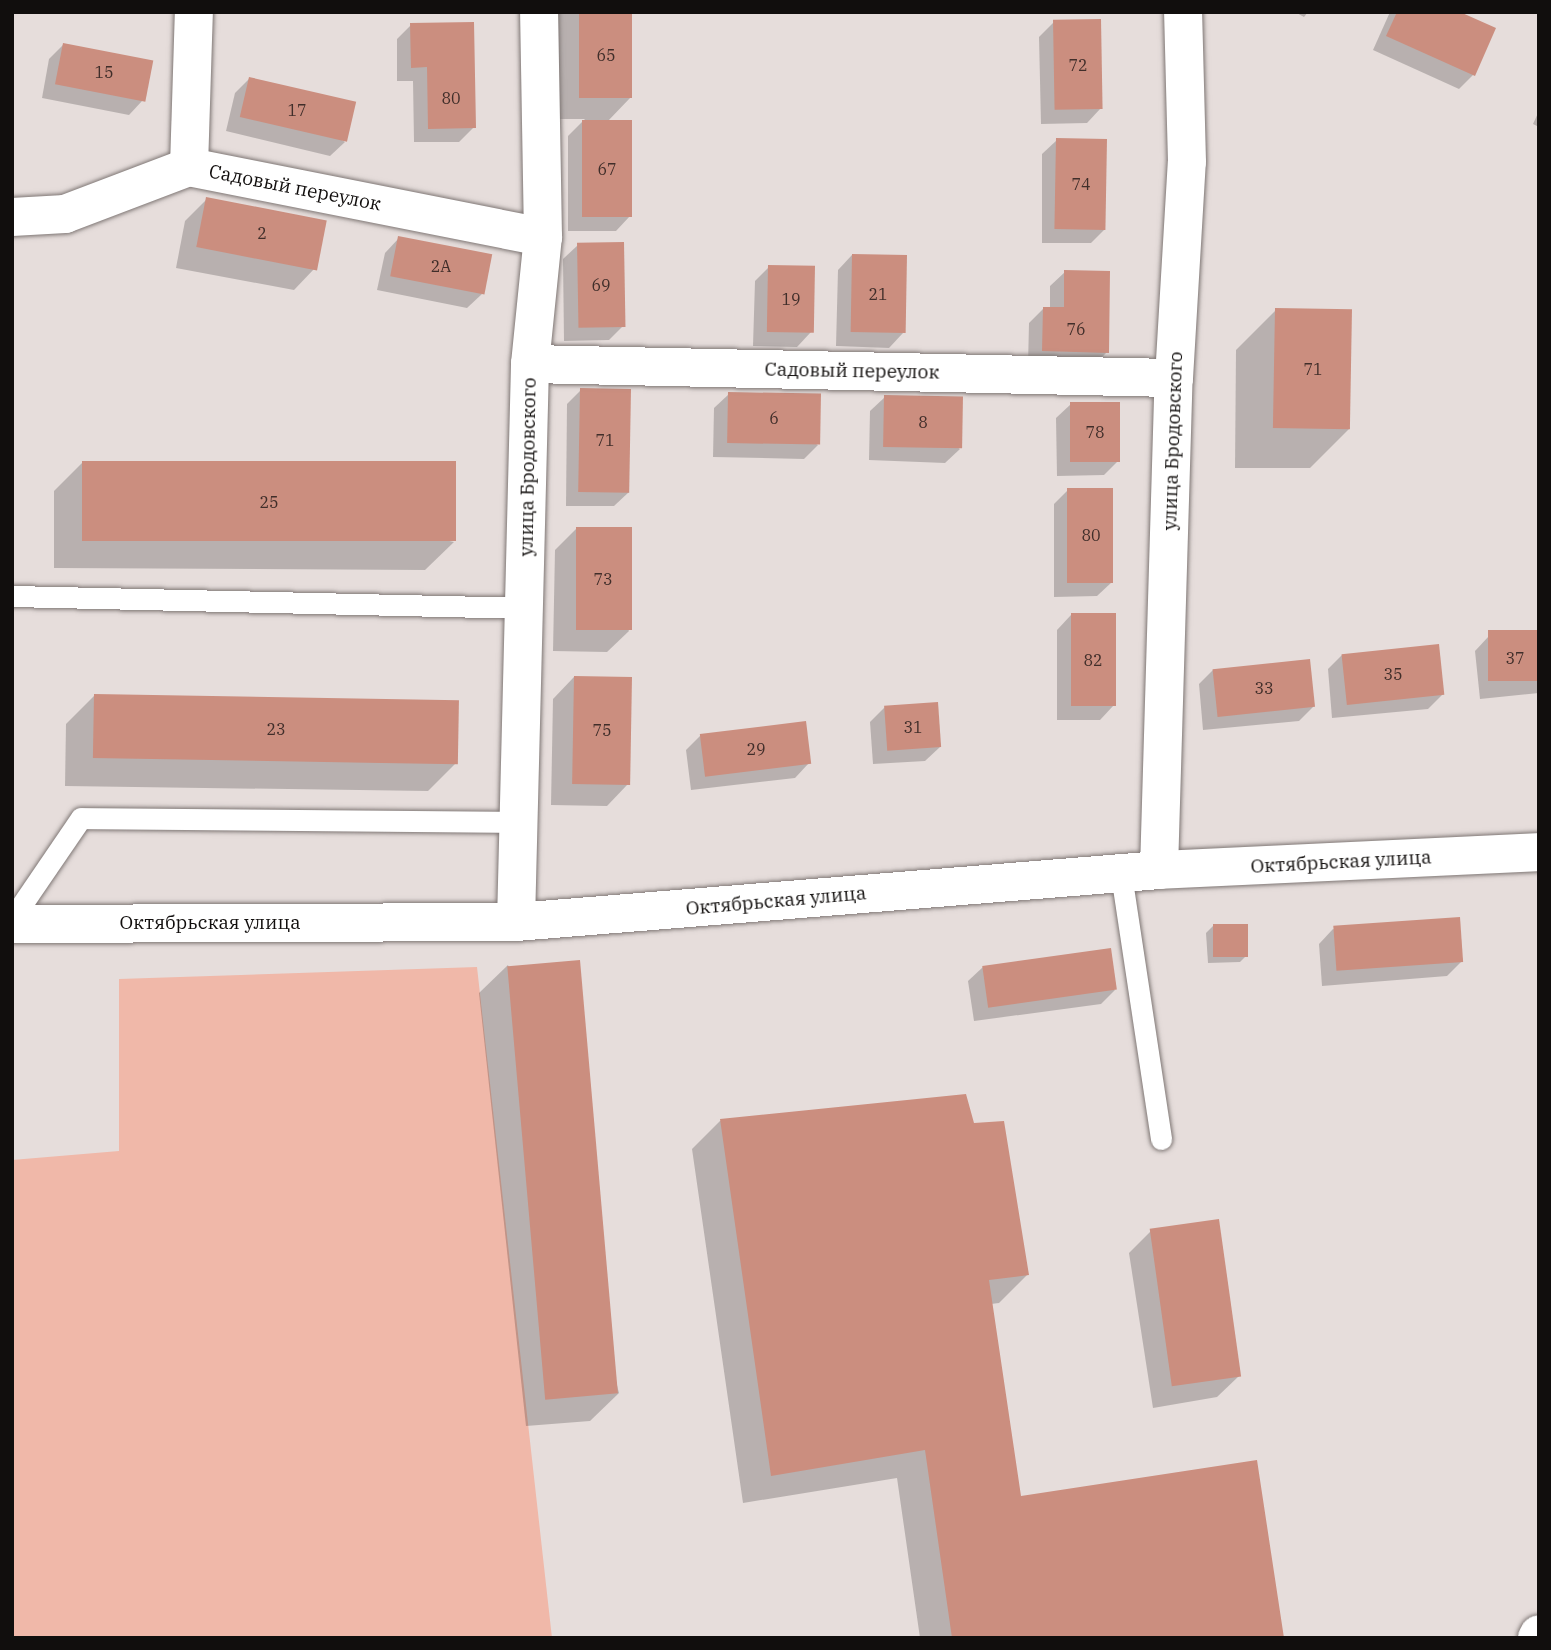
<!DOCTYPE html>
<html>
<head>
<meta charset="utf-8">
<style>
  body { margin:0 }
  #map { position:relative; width:1551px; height:1650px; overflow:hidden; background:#e6dddb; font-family:"IBM Plex Serif",serif }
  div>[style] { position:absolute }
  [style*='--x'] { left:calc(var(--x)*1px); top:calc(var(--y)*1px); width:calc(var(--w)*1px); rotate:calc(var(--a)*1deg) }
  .green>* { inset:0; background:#f0b8a9 }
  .shadow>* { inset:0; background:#0003 }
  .building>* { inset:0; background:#cb8e7f; transform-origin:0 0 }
  .roads { filter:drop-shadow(0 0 2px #7f7775) drop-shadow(0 0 2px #7f7775) }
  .lane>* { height:21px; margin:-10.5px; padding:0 10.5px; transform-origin:10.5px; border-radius:10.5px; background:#fff }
  .street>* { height:38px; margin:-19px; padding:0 19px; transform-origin:19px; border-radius:19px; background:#fff }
  .secondary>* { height:38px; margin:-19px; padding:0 19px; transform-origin:19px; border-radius:19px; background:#fff }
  span { translate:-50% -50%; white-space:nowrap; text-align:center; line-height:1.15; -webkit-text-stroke:7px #fff; paint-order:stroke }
  .number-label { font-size:16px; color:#402e2a }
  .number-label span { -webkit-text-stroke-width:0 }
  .street-label { font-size:19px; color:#110e0d }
  .frame { position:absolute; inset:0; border:14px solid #110e0d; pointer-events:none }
</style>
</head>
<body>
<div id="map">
  <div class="green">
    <div style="clip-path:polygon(477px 967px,552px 1638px,12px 1638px,12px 1160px,119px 1151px,119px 979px)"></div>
  </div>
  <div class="shadow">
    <div style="clip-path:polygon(558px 12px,631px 12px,631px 97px,607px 122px,630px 216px,616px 231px,568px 231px,568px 136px,585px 119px,559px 119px)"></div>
    <div style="clip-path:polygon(1295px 12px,1308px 12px,1304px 17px)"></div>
    <div style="clip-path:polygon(1390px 12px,1456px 12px,1473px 75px,1459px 89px,1373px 50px)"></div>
    <div style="clip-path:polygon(1054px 22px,1101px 108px,1087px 123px,1041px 124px,1039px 37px)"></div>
    <div style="clip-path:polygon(411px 25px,474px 127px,459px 142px,414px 142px,413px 81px,397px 81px,397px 39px)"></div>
    <div style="clip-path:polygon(64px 44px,143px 100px,129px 115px,42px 98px,49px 59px)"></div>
    <div style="clip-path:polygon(249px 79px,345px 142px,330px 156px,226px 131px,235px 93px)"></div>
    <div style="clip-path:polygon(1539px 111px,1539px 127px,1533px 124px)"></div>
    <div style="clip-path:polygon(1057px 140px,1105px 229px,1091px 243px,1042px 243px,1042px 154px)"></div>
    <div style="clip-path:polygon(207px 199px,315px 268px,294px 290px,176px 268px,185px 221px)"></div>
    <div style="clip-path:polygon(399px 238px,482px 294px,467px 308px,377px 290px,385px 253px)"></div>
    <div style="clip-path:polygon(578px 245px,623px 326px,609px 340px,564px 341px,563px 259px)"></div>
    <div style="clip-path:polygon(852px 255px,903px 333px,889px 348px,836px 346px,838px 270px)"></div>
    <div style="clip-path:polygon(769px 267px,811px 332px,797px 347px,753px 346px,755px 281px)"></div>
    <div style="clip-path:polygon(1065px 272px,1107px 352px,1093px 366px,1028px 365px,1029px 323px,1043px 309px,1050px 309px,1050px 286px)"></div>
    <div style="clip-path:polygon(1276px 310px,1350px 428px,1310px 468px,1235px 468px,1236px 350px)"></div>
    <div style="clip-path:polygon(581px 390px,629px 492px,614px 506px,566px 506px,567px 404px)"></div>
    <div style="clip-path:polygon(729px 394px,818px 445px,804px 459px,713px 457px,714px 408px)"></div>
    <div style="clip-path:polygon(885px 397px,960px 449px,945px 463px,869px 460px,870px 411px)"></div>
    <div style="clip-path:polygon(1071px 404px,1118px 461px,1104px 475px,1057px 476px,1056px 418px)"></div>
    <div style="clip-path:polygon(83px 462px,454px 542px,425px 570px,54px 568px,54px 491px)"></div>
    <div style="clip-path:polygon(1068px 490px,1112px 582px,1097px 596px,1054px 597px,1054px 504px)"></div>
    <div style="clip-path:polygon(577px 528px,629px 631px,607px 652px,553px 651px,555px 550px)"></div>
    <div style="clip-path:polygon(1071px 615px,1114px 705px,1100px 720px,1057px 720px,1057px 630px)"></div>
    <div style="clip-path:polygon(1539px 632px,1539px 693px,1480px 699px,1475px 651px,1489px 636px)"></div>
    <div style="clip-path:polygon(1342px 655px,1442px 695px,1428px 709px,1332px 718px,1328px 669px)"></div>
    <div style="clip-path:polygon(1213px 670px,1313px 707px,1299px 721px,1203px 730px,1199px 684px)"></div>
    <div style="clip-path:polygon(574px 677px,628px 784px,607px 806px,551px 805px,553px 699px)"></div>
    <div style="clip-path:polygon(94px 696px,456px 763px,428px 791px,65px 786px,66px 724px)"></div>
    <div style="clip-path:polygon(885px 707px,940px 747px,925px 761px,873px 764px,870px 722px)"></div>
    <div style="clip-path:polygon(701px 735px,809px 763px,795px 778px,691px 790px,686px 750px)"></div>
    <div style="clip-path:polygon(1213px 926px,1247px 955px,1240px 962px,1208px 963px,1206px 933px)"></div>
    <div style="clip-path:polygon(1333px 929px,1462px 961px,1447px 976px,1322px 986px,1319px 944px)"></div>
    <div style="clip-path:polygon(508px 965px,619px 1393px,590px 1421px,526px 1426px,479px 993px)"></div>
    <div style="clip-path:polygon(983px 967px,1115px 990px,1101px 1004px,974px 1021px,968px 981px)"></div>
    <div style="clip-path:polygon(720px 1121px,973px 1125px,1027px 1275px,999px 1303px,991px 1304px,1020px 1498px,1282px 1638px,920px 1638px,897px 1478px,743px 1503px,692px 1149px)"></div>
    <div style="clip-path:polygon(1151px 1231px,1239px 1376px,1217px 1397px,1153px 1408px,1129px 1253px)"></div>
  </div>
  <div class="building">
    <div style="left:579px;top:12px;width:53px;height:86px"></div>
    <div style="clip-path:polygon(1397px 12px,1460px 12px,1496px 28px,1475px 76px,1386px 36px)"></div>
    <div style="left:1101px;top:19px;width:90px;height:48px;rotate:89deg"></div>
    <div style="clip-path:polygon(474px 22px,476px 128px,428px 129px,427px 67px,411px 68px,410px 23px)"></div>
    <div style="left:63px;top:43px;width:92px;height:42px;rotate:11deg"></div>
    <div style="left:249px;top:77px;width:110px;height:41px;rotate:13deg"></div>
    <div style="left:582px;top:120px;width:50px;height:97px"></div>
    <div style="left:1056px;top:138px;width:51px;height:91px;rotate:1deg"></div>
    <div style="left:206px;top:197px;width:123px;height:51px;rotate:11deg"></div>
    <div style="left:398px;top:236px;width:96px;height:41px;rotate:11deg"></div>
    <div style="left:624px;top:242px;width:85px;height:47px;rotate:89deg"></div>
    <div style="left:852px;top:254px;width:55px;height:78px;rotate:1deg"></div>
    <div style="left:768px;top:265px;width:47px;height:67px;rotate:1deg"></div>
    <div style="clip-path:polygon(1064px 270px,1110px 271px,1109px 353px,1042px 351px,1043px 307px,1064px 307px)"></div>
    <div style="left:1275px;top:308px;width:77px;height:120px;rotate:1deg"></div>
    <div style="left:580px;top:388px;width:51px;height:104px;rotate:1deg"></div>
    <div style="left:728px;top:392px;width:93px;height:51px;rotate:1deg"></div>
    <div style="left:884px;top:395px;width:79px;height:52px;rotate:1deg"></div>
    <div style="left:1070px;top:402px;width:50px;height:60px"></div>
    <div style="left:82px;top:461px;width:374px;height:80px"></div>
    <div style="left:1067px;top:488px;width:46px;height:95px"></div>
    <div style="left:576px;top:527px;width:56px;height:103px"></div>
    <div style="left:1071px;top:613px;width:45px;height:93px"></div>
    <div style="left:1539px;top:630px;width:51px;height:51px;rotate:90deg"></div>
    <div style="left:1439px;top:644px;width:51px;height:98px;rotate:84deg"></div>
    <div style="left:1310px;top:659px;width:48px;height:98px;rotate:84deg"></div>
    <div style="left:574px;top:676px;width:58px;height:108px;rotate:1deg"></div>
    <div style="left:94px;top:694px;width:365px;height:64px;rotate:1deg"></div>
    <div style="left:938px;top:702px;width:45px;height:54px;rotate:86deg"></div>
    <div style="left:806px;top:721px;width:43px;height:107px;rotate:83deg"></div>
    <div style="left:1460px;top:917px;width:45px;height:127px;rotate:86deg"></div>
    <div style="left:1213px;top:924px;width:35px;height:33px"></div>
    <div style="left:1111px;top:948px;width:42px;height:130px;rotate:82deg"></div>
    <div style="left:580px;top:960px;width:435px;height:73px;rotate:85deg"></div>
    <div style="clip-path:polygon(966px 1094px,974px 1123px,1004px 1121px,1029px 1275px,989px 1280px,1021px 1496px,1257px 1460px,1284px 1638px,952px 1638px,925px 1450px,771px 1476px,720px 1119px)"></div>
    <div style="left:1219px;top:1219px;width:159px;height:70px;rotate:82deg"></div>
  </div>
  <div class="roads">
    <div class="lane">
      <div style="--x:12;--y:596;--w:515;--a:1.33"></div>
      <div style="--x:1121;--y:874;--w:268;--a:81.4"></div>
      <div style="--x:12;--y:919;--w:122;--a:-55.7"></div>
      <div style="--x:81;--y:818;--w:435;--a:0.5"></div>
    </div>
    <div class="street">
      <div style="--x:189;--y:167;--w:155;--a:-88.2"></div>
      <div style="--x:12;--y:217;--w:53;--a:-3.2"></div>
      <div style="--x:65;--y:214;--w:133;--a:-20.8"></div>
      <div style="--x:189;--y:167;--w:361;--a:11.2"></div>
      <div style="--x:530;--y:364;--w:644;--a:1.25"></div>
      <div style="--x:1159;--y:870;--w:492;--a:-88.3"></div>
      <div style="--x:1174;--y:378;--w:216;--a:-86.6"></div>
      <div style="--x:1187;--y:162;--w:150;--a:-91.5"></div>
      <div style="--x:516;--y:922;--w:558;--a:-88.56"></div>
      <div style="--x:530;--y:364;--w:128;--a:-84.2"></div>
      <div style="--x:543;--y:237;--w:225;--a:-91"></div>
      <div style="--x:12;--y:924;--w:504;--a:-0.23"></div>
      <div style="--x:516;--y:922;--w:645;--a:-4.62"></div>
      <div style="--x:1159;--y:870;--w:380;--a:-2.7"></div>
    </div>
    <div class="secondary">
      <div style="--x:1537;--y:1638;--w:4;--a:-63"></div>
    </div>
  </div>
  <div class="number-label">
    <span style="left:606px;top:55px">65</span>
    <span style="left:1078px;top:65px">72</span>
    <span style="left:104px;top:72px">15</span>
    <span style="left:451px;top:98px">80</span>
    <span style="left:297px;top:110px">17</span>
    <span style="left:607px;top:169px">67</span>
    <span style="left:1081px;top:184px">74</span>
    <span style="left:262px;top:233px">2</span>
    <span style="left:441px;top:266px">2А</span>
    <span style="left:601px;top:285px">69</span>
    <span style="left:878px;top:294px">21</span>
    <span style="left:791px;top:299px">19</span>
    <span style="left:1076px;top:329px">76</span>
    <span style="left:1313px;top:369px">71</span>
    <span style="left:774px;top:418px">6</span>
    <span style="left:923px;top:422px">8</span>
    <span style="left:1095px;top:432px">78</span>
    <span style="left:605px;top:440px">71</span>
    <span style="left:269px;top:502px">25</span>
    <span style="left:1091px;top:535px">80</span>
    <span style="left:603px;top:579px">73</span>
    <span style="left:1515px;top:658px">37</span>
    <span style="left:1093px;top:660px">82</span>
    <span style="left:1393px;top:674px">35</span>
    <span style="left:1264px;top:688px">33</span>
    <span style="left:913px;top:727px">31</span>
    <span style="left:276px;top:729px">23</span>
    <span style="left:602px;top:730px">75</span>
    <span style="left:756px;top:749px">29</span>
  </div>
  <div class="street-label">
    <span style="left:295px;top:188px;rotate:11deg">Садовый переулок</span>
    <span style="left:852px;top:371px;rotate:1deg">Садовый переулок</span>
    <span style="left:1173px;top:441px;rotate:-88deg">улица Бродовского</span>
    <span style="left:528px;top:467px;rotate:-89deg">улица Бродовского</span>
    <span style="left:1341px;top:862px;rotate:-3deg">Октябрьская улица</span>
    <span style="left:776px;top:901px;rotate:-5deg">Октябрьская улица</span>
    <span style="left:210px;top:923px">Октябрьская улица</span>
  </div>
  <div class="frame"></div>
</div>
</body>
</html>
